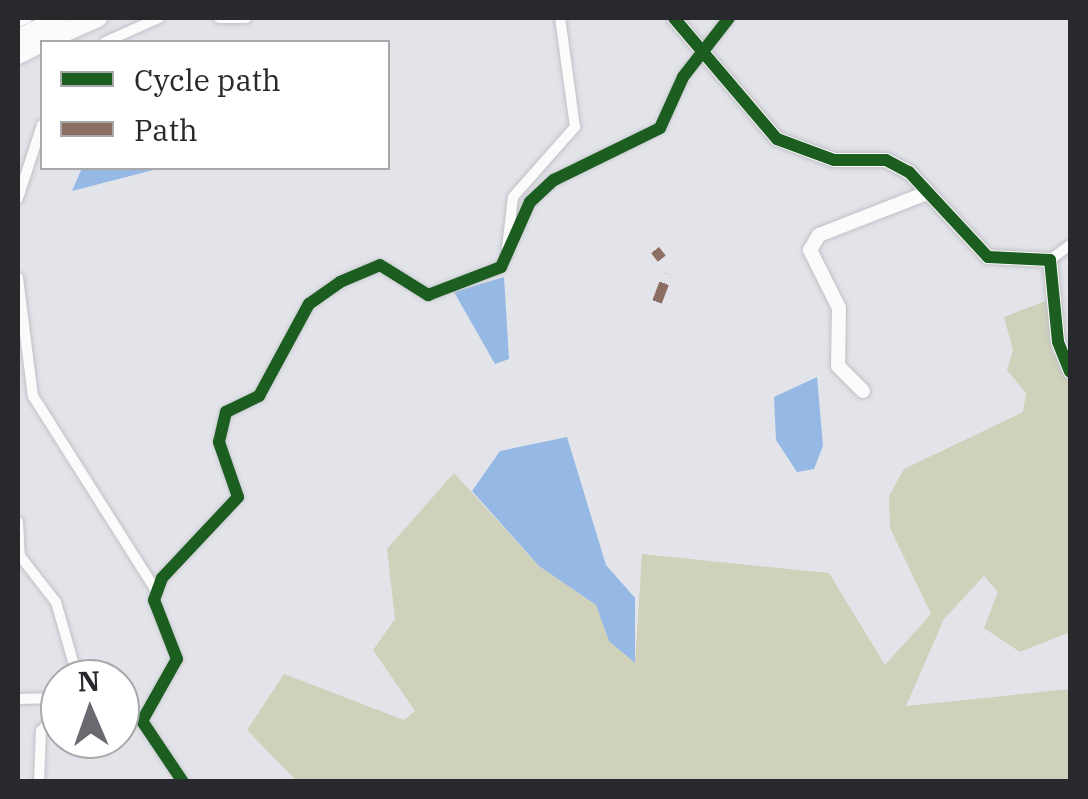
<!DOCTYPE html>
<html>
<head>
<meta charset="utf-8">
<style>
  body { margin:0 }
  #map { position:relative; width:1088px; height:799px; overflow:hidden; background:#e3e4ea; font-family:"IBM Plex Serif",serif }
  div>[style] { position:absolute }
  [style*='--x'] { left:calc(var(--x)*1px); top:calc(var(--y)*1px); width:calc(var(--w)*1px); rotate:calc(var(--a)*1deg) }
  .green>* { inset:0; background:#cfd1ba }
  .water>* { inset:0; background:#95b9e4 }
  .roads { filter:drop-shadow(0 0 2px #c0c1c6) drop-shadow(0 0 2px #c0c1c6) }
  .street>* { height:10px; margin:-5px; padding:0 5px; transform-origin:5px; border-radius:5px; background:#fbfbfc }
  .secondary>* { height:14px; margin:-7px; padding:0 7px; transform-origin:7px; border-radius:7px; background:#fbfbfc }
  .highway>* { height:18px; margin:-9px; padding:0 9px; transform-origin:9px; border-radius:9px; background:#fbfbfc }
  .quiet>* { height:10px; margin-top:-5px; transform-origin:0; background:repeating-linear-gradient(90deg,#8d6e63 0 20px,transparent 0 30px) }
  .cycleway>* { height:12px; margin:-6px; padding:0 6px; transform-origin:6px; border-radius:6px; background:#1b5e20 }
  span { translate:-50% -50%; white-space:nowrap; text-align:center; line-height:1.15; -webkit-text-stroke:10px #fff; paint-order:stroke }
  .frame { position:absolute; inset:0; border:20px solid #28292d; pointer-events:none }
  .legend { position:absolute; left:40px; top:40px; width:350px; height:130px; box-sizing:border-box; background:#fff; border:2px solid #a9a9ab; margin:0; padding:12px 18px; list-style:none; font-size:30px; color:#28292d }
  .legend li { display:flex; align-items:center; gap:20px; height:50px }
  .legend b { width:50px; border:2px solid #a9a9ab }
  .north { position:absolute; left:40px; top:659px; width:100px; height:100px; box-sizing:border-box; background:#fff; border:2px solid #a9a9ab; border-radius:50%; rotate:358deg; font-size:28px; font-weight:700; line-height:40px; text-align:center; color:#28292d }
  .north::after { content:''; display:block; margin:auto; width:35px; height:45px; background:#696a6f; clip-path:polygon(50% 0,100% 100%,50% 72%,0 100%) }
</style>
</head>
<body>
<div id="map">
  <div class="green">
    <div style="clip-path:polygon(1048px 300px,1052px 352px,1070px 375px,1070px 632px,1020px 652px,984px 628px,998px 592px,984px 576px,944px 619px,906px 706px,1070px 689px,1070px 781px,297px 781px,247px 730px,284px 674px,404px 720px,415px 711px,373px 650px,395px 619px,387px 549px,454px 473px,539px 566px,596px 605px,609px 641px,635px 663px,642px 554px,829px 573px,885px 665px,931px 614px,890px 528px,889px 496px,904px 469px,1023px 412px,1026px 393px,1007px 370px,1013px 350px,1004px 317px)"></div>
  </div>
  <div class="water">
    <div style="clip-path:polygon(82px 168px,161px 168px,72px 191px)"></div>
    <div style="clip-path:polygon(504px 277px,509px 359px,495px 364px,454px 292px)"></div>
    <div style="clip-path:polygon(817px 377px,823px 446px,814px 469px,797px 472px,776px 440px,774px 397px)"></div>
    <div style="clip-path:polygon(567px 437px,606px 565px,635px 598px,635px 663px,609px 641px,596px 605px,539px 566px,472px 491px,500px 451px)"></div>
  </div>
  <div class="roads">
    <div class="street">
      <div style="--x:219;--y:18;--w:27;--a:0"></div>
      <div style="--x:18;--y:22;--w:10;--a:-24"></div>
      <div style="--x:105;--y:42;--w:59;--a:-24"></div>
      <div style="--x:18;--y:198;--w:77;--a:-71.8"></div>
      <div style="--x:507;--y:248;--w:51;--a:-83.3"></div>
      <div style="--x:513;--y:197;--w:94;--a:-48.5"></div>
      <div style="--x:575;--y:127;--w:110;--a:-97.8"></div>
      <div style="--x:1050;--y:260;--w:25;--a:-37"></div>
      <div style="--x:18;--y:278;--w:119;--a:82.8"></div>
      <div style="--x:33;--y:396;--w:232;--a:57.7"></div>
      <div style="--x:18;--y:522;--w:34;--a:87"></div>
      <div style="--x:20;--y:556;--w:58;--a:52"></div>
      <div style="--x:56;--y:602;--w:80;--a:74.1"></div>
      <div style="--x:18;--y:699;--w:42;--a:-1.4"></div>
      <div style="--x:39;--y:782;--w:51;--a:-87.8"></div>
      <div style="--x:41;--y:731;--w:28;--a:-48"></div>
      <div style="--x:183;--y:782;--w:73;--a:-123.9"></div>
      <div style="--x:142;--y:721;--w:71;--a:-60.6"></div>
      <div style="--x:177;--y:659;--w:63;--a:-111.3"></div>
      <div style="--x:154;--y:600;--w:23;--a:-70"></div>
      <div style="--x:162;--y:578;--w:111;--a:-46.8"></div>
      <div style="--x:238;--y:497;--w:58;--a:-109.1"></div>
      <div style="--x:219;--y:442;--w:31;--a:-77"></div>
      <div style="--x:226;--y:412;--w:37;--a:-26"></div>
      <div style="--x:259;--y:396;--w:105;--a:-61.5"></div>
      <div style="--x:309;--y:304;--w:38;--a:-35"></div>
      <div style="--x:340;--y:282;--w:43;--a:-23"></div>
      <div style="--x:380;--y:265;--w:57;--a:32"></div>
      <div style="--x:428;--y:295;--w:78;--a:-21"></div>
      <div style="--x:501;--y:267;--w:71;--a:-66"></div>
      <div style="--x:530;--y:202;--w:33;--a:-43"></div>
      <div style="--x:554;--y:180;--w:118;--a:-26.1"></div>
      <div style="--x:660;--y:128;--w:56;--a:-65.7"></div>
      <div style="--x:683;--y:77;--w:75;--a:-52.1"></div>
    </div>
    <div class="secondary">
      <div style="--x:674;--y:18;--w:159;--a:49.6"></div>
      <div style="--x:777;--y:139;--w:61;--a:20.2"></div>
      <div style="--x:834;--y:160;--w:52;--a:0"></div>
      <div style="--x:886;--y:160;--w:26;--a:28"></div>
      <div style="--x:909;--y:172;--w:116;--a:47.1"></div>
      <div style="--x:988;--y:257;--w:62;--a:2.8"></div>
      <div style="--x:1050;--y:260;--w:82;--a:84.4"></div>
      <div style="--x:1058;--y:342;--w:32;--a:68"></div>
      <div style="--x:863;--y:391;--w:35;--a:-135"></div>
      <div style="--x:838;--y:366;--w:58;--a:-89"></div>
      <div style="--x:839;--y:308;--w:65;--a:-116.6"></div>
      <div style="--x:810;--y:250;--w:17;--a:-59"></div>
      <div style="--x:819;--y:235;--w:113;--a:-21.3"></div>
    </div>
    <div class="highway">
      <div style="--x:18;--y:38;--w:47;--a:-25.5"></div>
      <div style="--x:43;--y:42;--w:60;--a:-23.6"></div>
      <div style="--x:18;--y:55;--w:27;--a:-27"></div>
    </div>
  </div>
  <div class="quiet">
    <div style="--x:655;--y:250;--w:11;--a:52"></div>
    <div style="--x:657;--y:302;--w:30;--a:-69"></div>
  </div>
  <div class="cycleway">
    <div style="--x:674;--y:18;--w:159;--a:49.6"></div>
    <div style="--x:777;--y:139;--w:61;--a:20.2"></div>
    <div style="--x:834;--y:160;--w:52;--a:0"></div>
    <div style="--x:886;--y:160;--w:26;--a:28"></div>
    <div style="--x:909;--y:172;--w:116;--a:47.1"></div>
    <div style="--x:988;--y:257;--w:62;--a:2.8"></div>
    <div style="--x:1050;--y:260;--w:82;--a:84.4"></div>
    <div style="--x:1058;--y:342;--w:32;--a:68"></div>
    <div style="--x:183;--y:782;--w:73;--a:-123.9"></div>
    <div style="--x:142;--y:721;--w:71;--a:-60.6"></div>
    <div style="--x:177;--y:659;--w:63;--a:-111.3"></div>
    <div style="--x:154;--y:600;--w:23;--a:-70"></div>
    <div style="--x:162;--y:578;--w:111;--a:-46.8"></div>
    <div style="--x:238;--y:497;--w:58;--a:-109.1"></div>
    <div style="--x:219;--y:442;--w:31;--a:-77"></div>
    <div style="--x:226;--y:412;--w:37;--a:-26"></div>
    <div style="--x:259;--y:396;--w:105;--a:-61.5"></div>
    <div style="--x:309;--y:304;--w:38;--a:-35"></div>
    <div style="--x:340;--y:282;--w:43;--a:-23"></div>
    <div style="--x:380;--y:265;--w:57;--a:32"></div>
    <div style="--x:428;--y:295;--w:78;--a:-21"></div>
    <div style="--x:501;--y:267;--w:71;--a:-66"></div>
    <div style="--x:530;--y:202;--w:33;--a:-43"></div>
    <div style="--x:554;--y:180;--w:118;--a:-26.1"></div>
    <div style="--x:660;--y:128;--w:56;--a:-65.7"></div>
    <div style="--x:683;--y:77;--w:75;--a:-52.1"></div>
  </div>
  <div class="frame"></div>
  <ul class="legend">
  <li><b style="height:12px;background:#1b5e20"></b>Cycle path</li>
  <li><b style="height:12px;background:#8d6e63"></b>Path</li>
  </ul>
  <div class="north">N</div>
</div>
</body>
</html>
